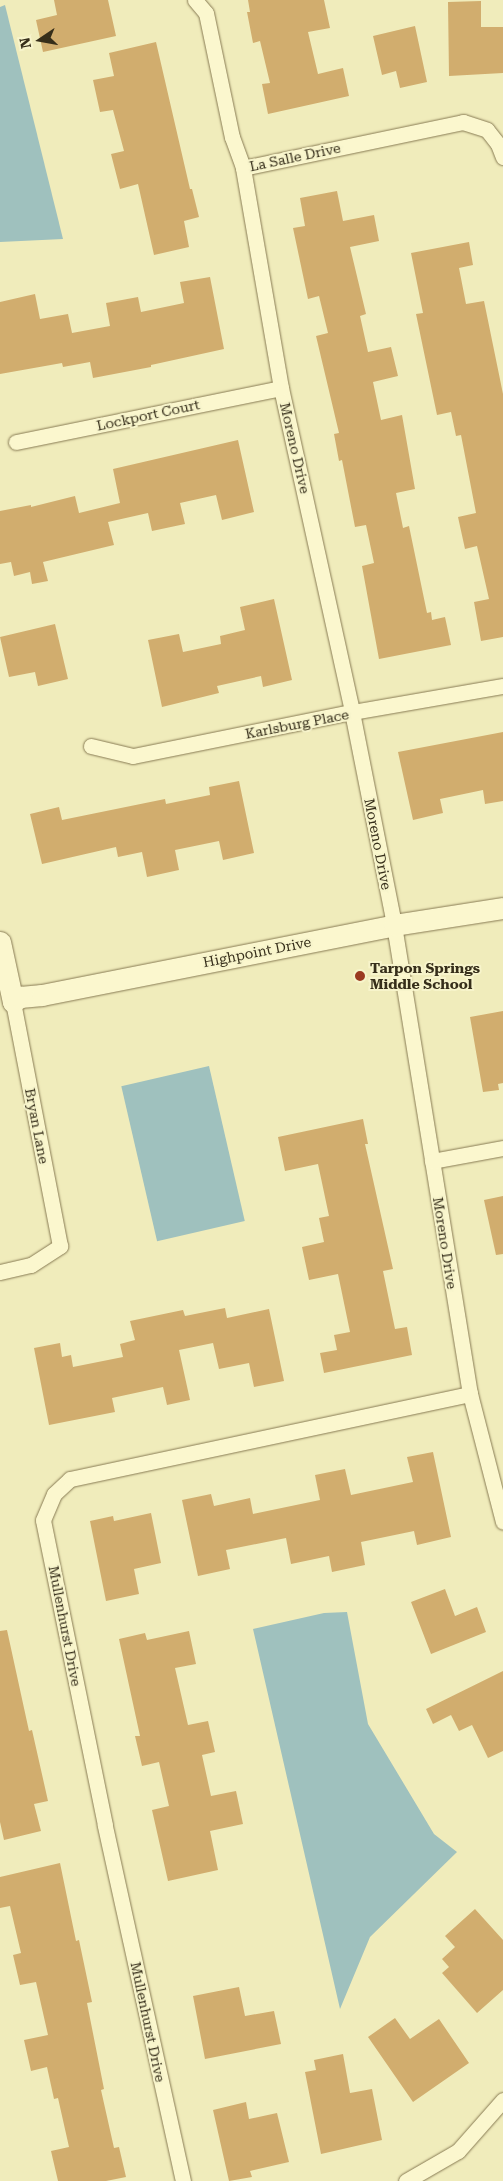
<!DOCTYPE html>
<html>
<head>
<meta charset="utf-8">
<style>
  body { margin:0 }
  #map { position:relative; width:503px; height:2181px; overflow:hidden; background:#f0ecbb; font-family:"Roboto Serif",serif }
  div>[style] { position:absolute }
  [style*='--x'] { left:calc(var(--x)*1px); top:calc(var(--y)*1px); width:calc(var(--w)*1px); rotate:calc(var(--a)*1deg) }
  .water>* { inset:0; background:#9fc1be; transform-origin:0 0 }
  .building>* { inset:0; background:#d1ad6e }
  .roads { filter:drop-shadow(0 0 1px #887b54) drop-shadow(0 0 1px #887b54) }
  .street>* { height:15px; margin:-7.5px; padding:0 7.5px; transform-origin:7.5px; border-radius:7.5px; background:#fbf7ce }
  .secondary>* { height:21px; margin:-10.5px; padding:0 10.5px; transform-origin:10.5px; border-radius:10.5px; background:#fbf7ce }
  .dots>* { width:14px; height:14px; translate:-50% -50%; box-sizing:border-box; border:2px solid #f7f4cb; border-radius:50% }
  span { translate:-50% -50%; white-space:nowrap; text-align:center; line-height:1.15; -webkit-text-stroke:4px #f7f4cb; paint-order:stroke }
  .street-label { font-size:14px; color:#362e1a }
  .poi-label { font-size:14px; color:#362e1a; font-weight:700 }
  .left { translate:0 -50%; text-align:left }
  .north { position:absolute; left:15px; top:15px; width:50px; height:50px; -webkit-text-stroke:4px #f7f4cb; paint-order:stroke; rotate:258deg; font-size:14px; font-weight:700; line-height:20px; text-align:center; color:#362e1a }
  .north::after { content:''; display:block; margin:auto; width:18px; height:22px; background:#362e1a; clip-path:polygon(50% 0,100% 100%,50% 72%,0 100%) }
</style>
</head>
<body>
<div id="map">
  <div class="water">
    <div style="clip-path:polygon(5px 5px,63px 239px,0 242px,0 7px)"></div>
    <div style="left:209px;top:1066px;width:159px;height:90px;rotate:77deg"></div>
    <div style="clip-path:polygon(347px 1612px,368px 1724px,434px 1834px,457px 1852px,370px 1937px,340px 2009px,253px 1629px,324px 1613px)"></div>
  </div>
  <div class="building">
    <div style="clip-path:polygon(54px 0,108px 0,116px 36px,43px 52px,36px 20px,57px 15px)"></div>
    <div style="clip-path:polygon(248px 0,324px 0,330px 28px,308px 32px,318px 74px,343px 68px,349px 96px,268px 114px,262px 84px,270px 83px,260px 41px,253px 43px,247px 12px,250px 12px)"></div>
    <div style="clip-path:polygon(481px 1px,481px 27px,503px 27px,503px 73px,449px 76px,448px 2px)"></div>
    <div style="clip-path:polygon(415px 26px,427px 82px,400px 88px,396px 71px,382px 75px,373px 36px)"></div>
    <div style="clip-path:polygon(156px 42px,190px 189px,192px 189px,199px 217px,184px 221px,189px 247px,154px 255px,138px 184px,120px 189px,111px 154px,124px 151px,113px 110px,100px 112px,93px 80px,114px 76px,109px 53px)"></div>
    <div style="clip-path:polygon(337px 191px,343px 221px,374px 215px,379px 241px,350px 247px,366px 314px,360px 316px,368px 352px,391px 347px,398px 376px,373px 382px,381px 420px,402px 415px,415px 489px,396px 493px,403px 528px,409px 526px,427px 613px,431px 612px,432px 620px,445px 617px,451px 645px,379px 659px,362px 566px,374px 563px,366px 525px,355px 527px,342px 460px,339px 461px,334px 434px,339px 433px,316px 336px,328px 333px,319px 296px,308px 299px,293px 228px,305px 226px,300px 198px)"></div>
    <div style="clip-path:polygon(469px 242px,473px 265px,459px 268px,466px 304px,484px 301px,503px 394px,503px 637px,481px 641px,474px 602px,489px 599px,477px 546px,465px 549px,458px 517px,476px 513px,461px 435px,456px 436px,451px 412px,437px 415px,416px 314px,423px 313px,411px 253px)"></div>
    <div style="clip-path:polygon(210px 277px,224px 349px,151px 365px,151px 367px,93px 378px,90px 362px,63px 367px,62px 363px,0 374px,0 302px,35px 294px,40px 319px,68px 314px,72px 333px,110px 326px,106px 303px,138px 297px,141px 312px,184px 303px,180px 282px)"></div>
    <div style="clip-path:polygon(238px 440px,254px 512px,222px 520px,216px 495px,180px 503px,185px 524px,152px 531px,148px 513px,108px 522px,114px 545px,43px 562px,48px 581px,32px 584px,30px 572px,14px 576px,11px 562px,0 564px,0 511px,31px 505px,31px 507px,75px 496px,79px 513px,120px 503px,113px 469px)"></div>
    <div style="clip-path:polygon(274px 599px,292px 680px,263px 687px,261px 676px,217px 686px,219px 693px,162px 707px,148px 640px,179px 634px,183px 652px,221px 644px,220px 636px,245px 630px,240px 607px)"></div>
    <div style="clip-path:polygon(55px 624px,68px 679px,38px 686px,35px 672px,9px 677px,0 637px)"></div>
    <div style="clip-path:polygon(503px 732px,503px 801px,485px 804px,483px 790px,440px 799px,443px 813px,413px 820px,398px 752px)"></div>
    <div style="clip-path:polygon(239px 781px,254px 853px,223px 860px,219px 841px,175px 850px,179px 870px,147px 877px,142px 852px,118px 857px,116px 847px,42px 864px,30px 814px,59px 807px,62px 820px,165px 799px,166px 804px,210px 795px,209px 787px)"></div>
    <div style="clip-path:polygon(503px 1011px,503px 1083px,498px 1084px,499px 1090px,483px 1092px,470px 1017px)"></div>
    <div style="clip-path:polygon(363px 1119px,368px 1144px,365px 1144px,393px 1269px,383px 1271px,395px 1329px,407px 1327px,412px 1355px,324px 1373px,320px 1353px,337px 1350px,334px 1335px,350px 1332px,338px 1274px,309px 1280px,302px 1247px,324px 1242px,319px 1218px,329px 1216px,318px 1164px,285px 1171px,278px 1137px)"></div>
    <div style="clip-path:polygon(503px 1196px,503px 1254px,496px 1255px,484px 1200px)"></div>
    <div style="clip-path:polygon(225px 1308px,227px 1318px,269px 1309px,284px 1381px,254px 1387px,249px 1363px,219px 1369px,213px 1343px,179px 1350px,190px 1400px,167px 1405px,163px 1387px,112px 1398px,115px 1412px,49px 1425px,34px 1348px,60px 1343px,62px 1357px,71px 1355px,73px 1367px,123px 1357px,120px 1344px,135px 1340px,130px 1321px,183px 1310px,185px 1316px)"></div>
    <div style="clip-path:polygon(433px 1452px,451px 1537px,417px 1545px,414px 1531px,361px 1542px,365px 1565px,332px 1572px,329px 1556px,291px 1564px,286px 1538px,226px 1550px,230px 1569px,198px 1576px,182px 1500px,211px 1494px,214px 1506px,250px 1498px,253px 1514px,320px 1500px,315px 1475px,345px 1469px,351px 1495px,413px 1482px,407px 1457px)"></div>
    <div style="clip-path:polygon(151px 1513px,161px 1563px,134px 1569px,139px 1594px,106px 1601px,90px 1521px,113px 1516px,114px 1521px)"></div>
    <div style="clip-path:polygon(445px 1589px,455px 1616px,477px 1607px,486px 1632px,431px 1654px,411px 1602px)"></div>
    <div style="clip-path:polygon(7px 1630px,29px 1731px,32px 1730px,48px 1801px,34px 1804px,41px 1831px,4px 1840px,0 1822px,0 1631px)"></div>
    <div style="clip-path:polygon(189px 1631px,196px 1664px,175px 1668px,188px 1725px,208px 1721px,215px 1752px,202px 1755px,211px 1796px,236px 1791px,243px 1824px,210px 1831px,218px 1870px,168px 1881px,152px 1810px,169px 1806px,159px 1762px,142px 1766px,135px 1736px,140px 1736px,119px 1639px,145px 1633px,147px 1640px)"></div>
    <div style="clip-path:polygon(503px 1671px,503px 1751px,488px 1758px,472px 1725px,459px 1731px,451px 1715px,433px 1724px,426px 1709px)"></div>
    <div style="clip-path:polygon(60px 1863px,76px 1941px,79px 1940px,92px 2002px,87px 2003px,104px 2089px,101px 2090px,114px 2148px,119px 2147px,126px 2177px,106px 2181px,58px 2181px,51px 2151px,69px 2147px,58px 2098px,54px 2099px,47px 2067px,31px 2071px,24px 2040px,48px 2035px,36px 1982px,20px 1985px,13px 1955px,21px 1953px,10px 1906px,0 1908px,0 1877px)"></div>
    <div style="clip-path:polygon(475px 1909px,503px 1940px,503px 1990px,477px 2013px,442px 1973px,449px 1967px,442px 1959px,455px 1947px,445px 1936px)"></div>
    <div style="clip-path:polygon(239px 1987px,245px 2016px,274px 2011px,281px 2044px,205px 2059px,193px 1996px)"></div>
    <div style="clip-path:polygon(395px 2018px,410px 2039px,439px 2019px,469px 2063px,413px 2102px,368px 2037px)"></div>
    <div style="clip-path:polygon(343px 2054px,350px 2093px,372px 2089px,382px 2140px,321px 2154px,305px 2072px,316px 2070px,314px 2060px)"></div>
    <div style="clip-path:polygon(246px 2102px,249px 2119px,277px 2113px,289px 2162px,250px 2171px,252px 2177px,229px 2181px,213px 2110px)"></div>
  </div>
  <div class="roads">
    <div class="street">
      <div style="--x:195;--y:0;--w:17;--a:50"></div>
      <div style="--x:206;--y:13;--w:127;--a:78.2"></div>
      <div style="--x:232;--y:137;--w:33;--a:70"></div>
      <div style="--x:243;--y:168;--w:223;--a:80.2"></div>
      <div style="--x:281;--y:388;--w:332;--a:77.6"></div>
      <div style="--x:352;--y:712;--w:217;--a:78.8"></div>
      <div style="--x:394;--y:925;--w:475;--a:80.8"></div>
      <div style="--x:470;--y:1394;--w:132;--a:75.5"></div>
      <div style="--x:243;--y:168;--w:225;--a:-11.8"></div>
      <div style="--x:463;--y:122;--w:25;--a:18"></div>
      <div style="--x:487;--y:130;--w:18;--a:52"></div>
      <div style="--x:498;--y:144;--w:14;--a:69"></div>
      <div style="--x:16;--y:442;--w:270;--a:-11.5"></div>
      <div style="--x:91;--y:746;--w:43;--a:13.4"></div>
      <div style="--x:133;--y:756;--w:223;--a:-11.4"></div>
      <div style="--x:352;--y:712;--w:153;--a:-9.8"></div>
      <div style="--x:432;--y:1161;--w:72;--a:-10.4"></div>
      <div style="--x:0;--y:1272;--w:32;--a:-13"></div>
      <div style="--x:31;--y:1265;--w:35;--a:-33"></div>
      <div style="--x:60;--y:1246;--w:248;--a:-100.9"></div>
      <div style="--x:183;--y:2181;--w:364;--a:-102.4"></div>
      <div style="--x:105;--y:1825;--w:311;--a:-101.5"></div>
      <div style="--x:43;--y:1520;--w:28;--a:-67"></div>
      <div style="--x:54;--y:1494;--w:22;--a:-43"></div>
      <div style="--x:70;--y:1479;--w:409;--a:-12"></div>
      <div style="--x:406;--y:2181;--w:60;--a:-30"></div>
      <div style="--x:458;--y:2151;--w:68;--a:-48.6"></div>
    </div>
    <div class="secondary">
      <div style="--x:0;--y:942;--w:61;--a:77.8"></div>
      <div style="--x:13;--y:1002;--w:9;--a:-36"></div>
      <div style="--x:20;--y:997;--w:22;--a:-5"></div>
      <div style="--x:42;--y:995;--w:359;--a:-11.2"></div>
      <div style="--x:394;--y:925;--w:110;--a:-8.9"></div>
    </div>
  </div>
  <div class="dots">
    <div style="left:360px;top:976px;background:#9b3a20"></div>
  </div>
  <div class="street-label">
    <span style="left:295px;top:157px;rotate:-12deg">La Salle Drive</span>
    <span style="left:148px;top:415px;rotate:-12deg">Lockport Court</span>
    <span style="left:295px;top:448px;rotate:77deg">Moreno Drive</span>
    <span style="left:297px;top:724px;rotate:-11deg">Karlsburg Place</span>
    <span style="left:378px;top:844px;rotate:79deg">Moreno Drive</span>
    <span style="left:257px;top:952px;rotate:-11deg">Highpoint Drive</span>
    <span style="left:37px;top:1126px;rotate:79deg">Bryan Lane</span>
    <span style="left:445px;top:1243px;rotate:81deg">Moreno Drive</span>
    <span style="left:65px;top:1626px;rotate:79deg">Mullenhurst Drive</span>
    <span style="left:148px;top:2022px;rotate:78deg">Mullenhurst Drive</span>
  </div>
  <div class="poi-label">
    <span class="left" style="left:370px;top:976px">Tarpon Springs<br>Middle School</span>
  </div>
  <div class="north">N</div>
</div>
</body>
</html>
